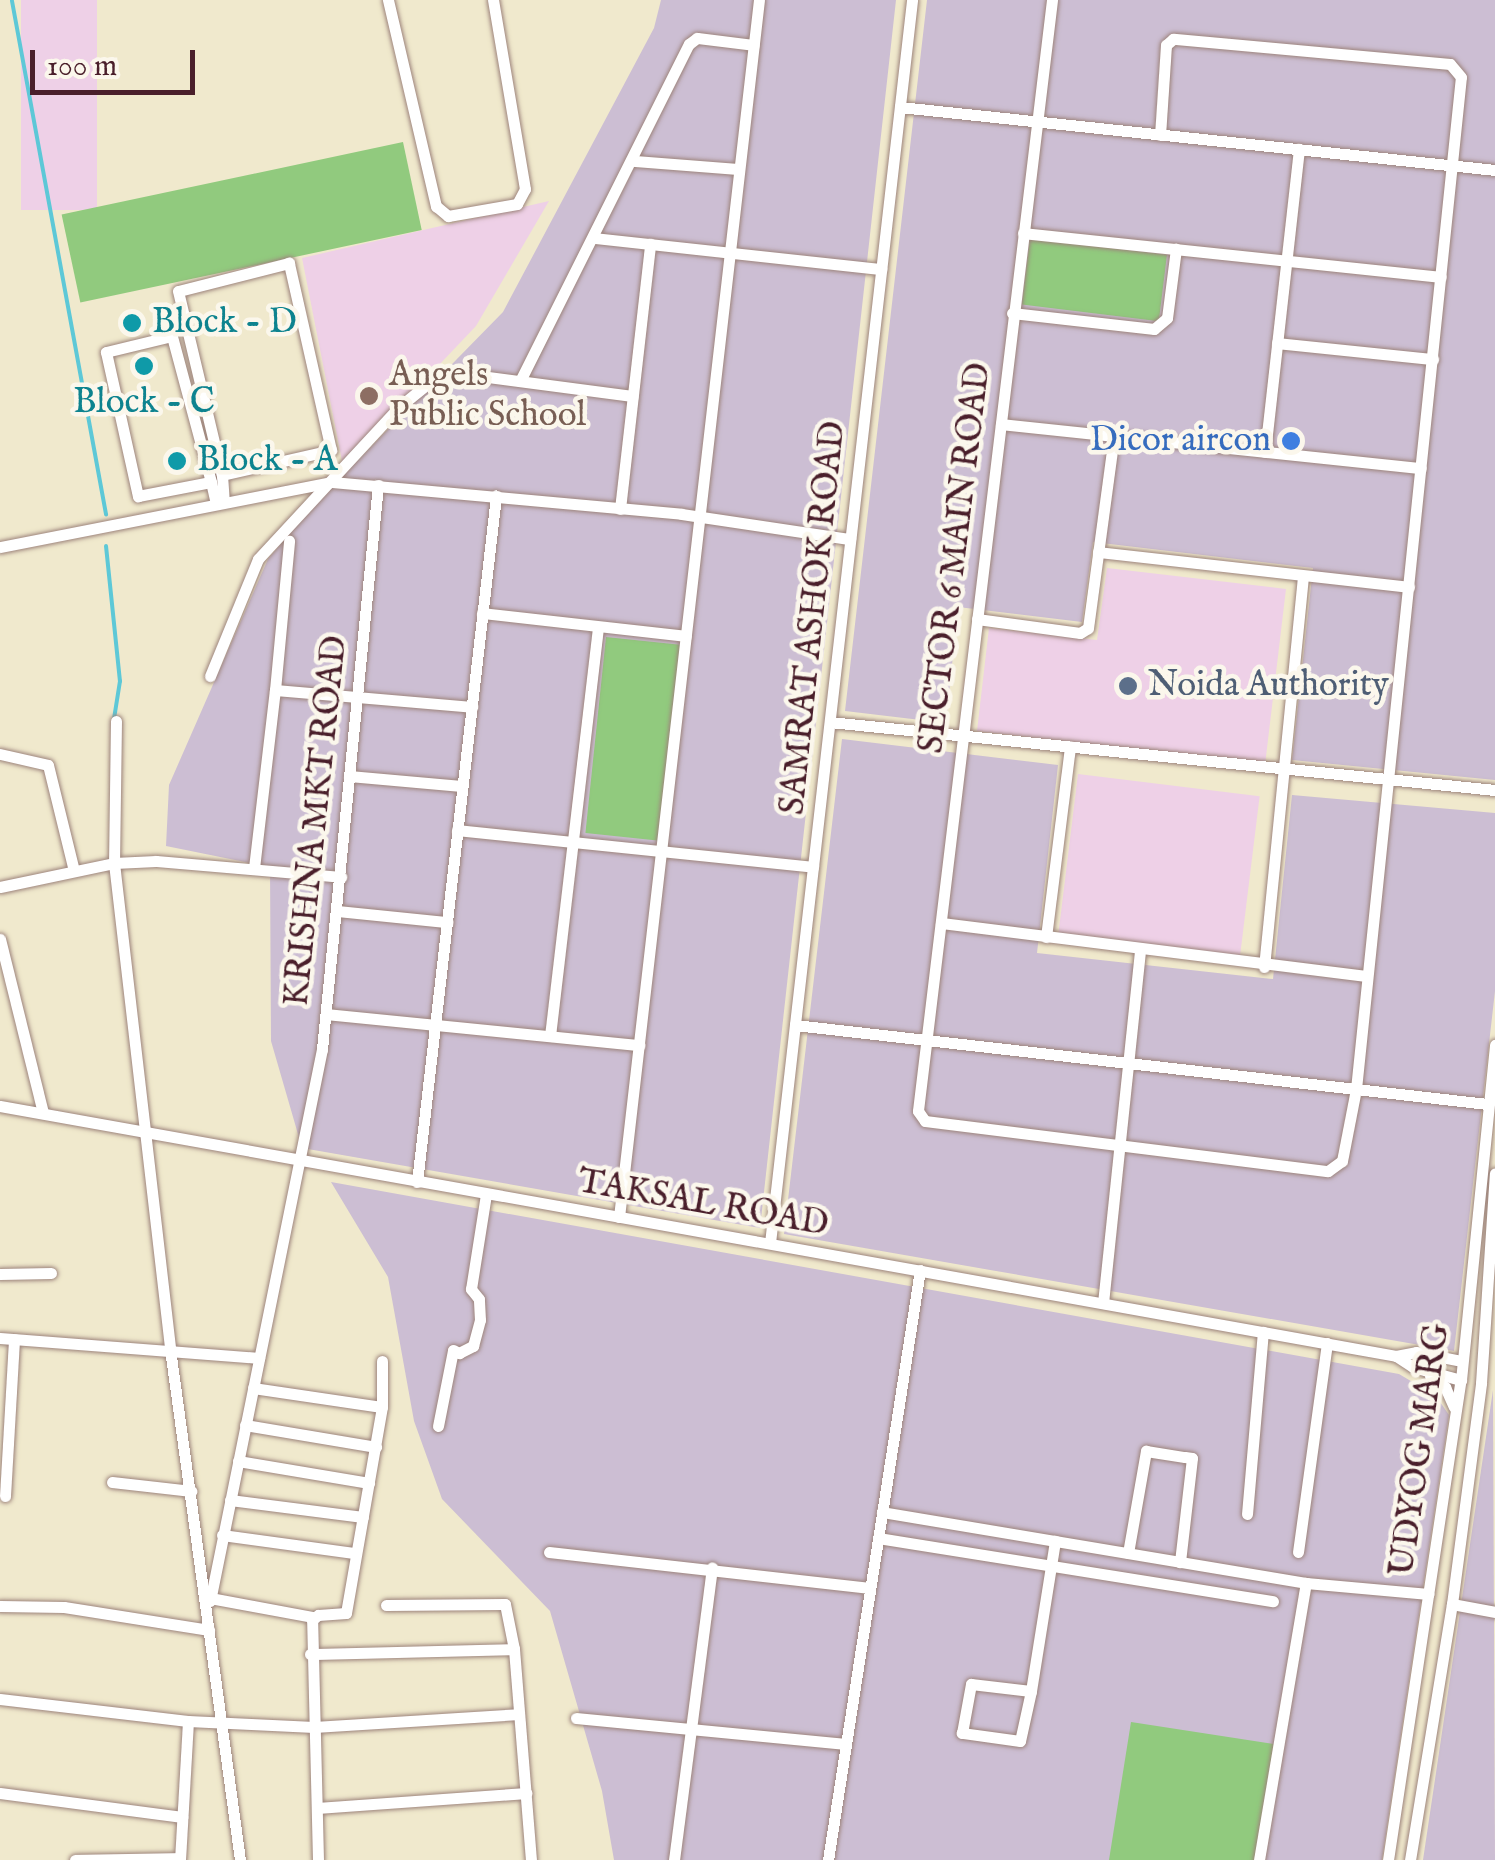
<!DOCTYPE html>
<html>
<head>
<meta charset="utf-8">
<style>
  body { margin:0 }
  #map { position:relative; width:1495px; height:1860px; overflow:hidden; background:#f0e9cd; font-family:"IM FELL English",serif }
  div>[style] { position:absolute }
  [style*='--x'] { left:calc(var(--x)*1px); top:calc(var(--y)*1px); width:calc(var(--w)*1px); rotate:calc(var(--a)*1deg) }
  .built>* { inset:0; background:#eed0e7; transform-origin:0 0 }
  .industrial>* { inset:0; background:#ccbed3 }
  .green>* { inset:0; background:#91ca7e; transform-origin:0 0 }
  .stream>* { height:4px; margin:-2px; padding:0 2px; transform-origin:2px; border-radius:2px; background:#5dc8d7 }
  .roads { filter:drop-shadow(0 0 2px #9d847c) drop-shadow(0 0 2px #9d847c) }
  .minor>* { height:11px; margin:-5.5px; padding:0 5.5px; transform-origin:5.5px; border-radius:5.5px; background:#fff }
  .dots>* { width:28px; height:28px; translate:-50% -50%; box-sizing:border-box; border:5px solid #fbf7ec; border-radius:50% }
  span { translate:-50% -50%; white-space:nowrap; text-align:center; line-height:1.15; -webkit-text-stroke:9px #fbf7ec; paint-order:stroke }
  .culture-label { font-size:35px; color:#0d838f }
  .left { translate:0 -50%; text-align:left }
  .education-label { font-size:35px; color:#785e54 }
  .shop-label { font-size:35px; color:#366cbe }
  .right { translate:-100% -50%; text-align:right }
  .street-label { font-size:35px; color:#4a1f2b }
  .service-label { font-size:35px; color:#4e5e75 }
  .scale { position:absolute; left:30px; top:50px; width:165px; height:45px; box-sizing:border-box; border:5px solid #4a1f2b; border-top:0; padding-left:12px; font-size:30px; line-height:35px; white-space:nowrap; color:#4a1f2b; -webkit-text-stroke:8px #fbf7ec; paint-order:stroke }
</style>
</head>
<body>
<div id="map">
  <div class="built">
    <div style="left:21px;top:0;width:76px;height:210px"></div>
    <div style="clip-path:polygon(549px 201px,476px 326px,343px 466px,302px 258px)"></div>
    <div style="clip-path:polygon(1107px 568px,1286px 589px,1265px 765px,977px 731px,989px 628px,1097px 640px)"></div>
    <div style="left:1078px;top:774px;width:183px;height:164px;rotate:7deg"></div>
  </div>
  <div class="industrial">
    <div style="clip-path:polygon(661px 0,896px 0,760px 1228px,302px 1148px,271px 1041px,270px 867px,166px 846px,169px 785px,268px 559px,317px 502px,503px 312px,654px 28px)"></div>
    <div style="clip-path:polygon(927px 0,1495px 0,1495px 780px,1292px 760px,1313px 568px,1093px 542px,1082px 622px,958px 607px,946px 723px,845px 711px)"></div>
    <div style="clip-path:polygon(842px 739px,1058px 765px,1037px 953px,1273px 979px,1292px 795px,1495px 813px,1495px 991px,1454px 1351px,784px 1234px)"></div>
    <div style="clip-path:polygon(331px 1182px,1399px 1374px,1436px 1396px,1449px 1415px,1382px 1860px,614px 1860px,602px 1791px,550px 1611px,442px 1499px,414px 1421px,388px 1277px)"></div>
    <div style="clip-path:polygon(1493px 1390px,1495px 1860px,1423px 1860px)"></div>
  </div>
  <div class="green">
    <div style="left:403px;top:142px;width:90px;height:349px;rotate:78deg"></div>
    <div style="left:1030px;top:238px;width:138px;height:67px;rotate:7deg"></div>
    <div style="left:606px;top:637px;width:77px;height:197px;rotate:6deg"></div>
    <div style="clip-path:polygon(1131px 1722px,1274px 1744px,1256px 1860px,1109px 1860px)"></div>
  </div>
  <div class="stream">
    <div style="--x:12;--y:1;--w:522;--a:79.62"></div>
    <div style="--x:106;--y:546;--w:136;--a:84.1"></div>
    <div style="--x:120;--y:681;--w:39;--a:99"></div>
  </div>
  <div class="roads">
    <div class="minor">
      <div style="--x:388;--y:0;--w:212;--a:76.9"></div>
      <div style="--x:436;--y:206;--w:16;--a:40"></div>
      <div style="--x:448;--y:216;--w:70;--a:-9.9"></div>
      <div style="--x:517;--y:204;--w:17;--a:-62"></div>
      <div style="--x:525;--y:189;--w:192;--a:-99.6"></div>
      <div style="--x:1052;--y:0;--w:1119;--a:96.88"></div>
      <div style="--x:918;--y:1111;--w:12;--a:55"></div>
      <div style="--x:925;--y:1121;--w:406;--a:7.1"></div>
      <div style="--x:1328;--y:1171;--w:17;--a:-36"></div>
      <div style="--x:1342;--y:1161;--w:73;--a:-79"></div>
      <div style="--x:1356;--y:1089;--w:1017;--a:-84.08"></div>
      <div style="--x:1461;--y:77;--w:17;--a:-130"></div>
      <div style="--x:1450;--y:64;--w:278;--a:-174.8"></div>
      <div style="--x:1173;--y:39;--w:9;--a:139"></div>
      <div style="--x:1166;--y:45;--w:90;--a:93.8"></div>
      <div style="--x:900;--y:107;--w:598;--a:6.04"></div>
      <div style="--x:634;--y:161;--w:105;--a:4.4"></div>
      <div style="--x:1023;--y:233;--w:420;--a:6"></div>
      <div style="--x:594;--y:238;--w:289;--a:6.2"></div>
      <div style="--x:1012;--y:313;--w:143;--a:6.4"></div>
      <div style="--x:1154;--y:329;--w:17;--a:-40"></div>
      <div style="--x:1167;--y:318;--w:70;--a:-82.6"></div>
      <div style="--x:1277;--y:343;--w:157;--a:5.9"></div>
      <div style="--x:520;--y:381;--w:377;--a:-63.4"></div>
      <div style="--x:689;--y:44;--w:10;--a:-37"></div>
      <div style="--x:697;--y:38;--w:57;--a:7"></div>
      <div style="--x:1001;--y:424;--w:422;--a:6"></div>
      <div style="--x:1265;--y:452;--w:305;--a:-83.6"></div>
      <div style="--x:222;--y:475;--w:112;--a:-12.9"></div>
      <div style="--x:331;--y:450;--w:192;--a:-102.7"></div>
      <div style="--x:289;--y:263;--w:114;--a:165.8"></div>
      <div style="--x:178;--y:291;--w:189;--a:76.6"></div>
      <div style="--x:222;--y:475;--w:26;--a:86"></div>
      <div style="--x:211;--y:482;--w:151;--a:-105"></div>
      <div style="--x:172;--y:336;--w:68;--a:166.4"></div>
      <div style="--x:106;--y:352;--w:148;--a:77.5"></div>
      <div style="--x:138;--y:496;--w:74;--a:-10.9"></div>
      <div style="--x:211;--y:482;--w:22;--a:77"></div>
      <div style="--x:620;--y:509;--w:267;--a:-83.5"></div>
      <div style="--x:0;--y:547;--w:338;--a:-11.1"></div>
      <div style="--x:332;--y:482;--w:351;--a:5.2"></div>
      <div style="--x:682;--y:514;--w:170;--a:8.5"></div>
      <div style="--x:1098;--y:552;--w:313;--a:6.4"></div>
      <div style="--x:482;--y:613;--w:205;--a:6.4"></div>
      <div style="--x:977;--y:619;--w:104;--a:7.7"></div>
      <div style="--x:1080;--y:633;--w:9;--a:-32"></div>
      <div style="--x:1088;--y:628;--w:194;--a:-82.3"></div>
      <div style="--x:210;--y:676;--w:126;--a:-67.7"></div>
      <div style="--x:258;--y:559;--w:207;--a:-47.2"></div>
      <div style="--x:399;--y:407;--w:41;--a:-39.1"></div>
      <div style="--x:431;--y:381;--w:35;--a:-12"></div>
      <div style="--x:465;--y:374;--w:169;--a:7.5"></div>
      <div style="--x:275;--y:690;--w:150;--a:-84.6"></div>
      <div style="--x:116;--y:721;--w:142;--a:90.8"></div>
      <div style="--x:114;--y:863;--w:489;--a:83.4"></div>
      <div style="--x:170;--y:1349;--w:516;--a:82.2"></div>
      <div style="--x:830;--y:722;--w:668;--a:5.84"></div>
      <div style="--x:0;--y:754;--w:49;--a:12.9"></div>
      <div style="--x:48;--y:765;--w:109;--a:76.2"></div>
      <div style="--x:349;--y:776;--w:113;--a:5.1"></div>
      <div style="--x:457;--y:830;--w:358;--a:5.9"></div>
      <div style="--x:254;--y:868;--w:179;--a:-83.3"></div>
      <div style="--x:275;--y:690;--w:198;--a:4.9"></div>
      <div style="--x:0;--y:887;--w:116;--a:-11.9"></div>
      <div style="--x:114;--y:863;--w:42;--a:-2.7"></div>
      <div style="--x:156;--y:861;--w:186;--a:4.9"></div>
      <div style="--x:338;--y:911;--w:110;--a:5.8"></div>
      <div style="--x:941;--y:923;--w:429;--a:7.1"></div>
      <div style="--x:1046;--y:937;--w:192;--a:-82.8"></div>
      <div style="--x:0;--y:939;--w:179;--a:76.1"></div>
      <div style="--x:1264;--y:967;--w:393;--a:-84.3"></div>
      <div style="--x:326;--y:1014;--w:315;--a:5.7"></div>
      <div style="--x:795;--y:1025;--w:696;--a:6.51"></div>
      <div style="--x:550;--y:1036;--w:412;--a:-83.3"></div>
      <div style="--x:0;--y:1106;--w:1418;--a:10.15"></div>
      <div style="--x:1396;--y:1356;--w:20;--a:-11"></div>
      <div style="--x:1416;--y:1352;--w:47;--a:11.1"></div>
      <div style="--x:417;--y:1182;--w:691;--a:-83.43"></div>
      <div style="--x:619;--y:1217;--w:1225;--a:-83.44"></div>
      <div style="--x:770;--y:1243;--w:1251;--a:-83.48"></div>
      <div style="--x:0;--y:1274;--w:51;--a:-1.1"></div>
      <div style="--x:1103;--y:1303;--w:355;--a:-84"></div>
      <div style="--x:0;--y:1338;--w:260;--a:4.4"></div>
      <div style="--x:1396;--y:1356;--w:20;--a:33"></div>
      <div style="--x:1413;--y:1367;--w:50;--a:15.2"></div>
      <div style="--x:1430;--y:1376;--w:19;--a:36"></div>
      <div style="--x:1445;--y:1387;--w:22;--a:66"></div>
      <div style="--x:253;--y:1388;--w:130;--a:8.4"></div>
      <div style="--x:245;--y:1425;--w:133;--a:9.5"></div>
      <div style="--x:438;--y:1426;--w:77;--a:-78.8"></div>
      <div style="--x:453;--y:1350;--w:7;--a:27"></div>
      <div style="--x:459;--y:1353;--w:16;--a:-27"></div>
      <div style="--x:473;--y:1346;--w:27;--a:-75"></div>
      <div style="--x:480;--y:1320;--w:21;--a:-93"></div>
      <div style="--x:479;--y:1299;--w:13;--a:-129"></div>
      <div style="--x:471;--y:1289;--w:96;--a:-81"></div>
      <div style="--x:238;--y:1461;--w:133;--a:9.5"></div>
      <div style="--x:112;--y:1482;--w:80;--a:6.5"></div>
      <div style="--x:5;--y:1496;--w:157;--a:-86.7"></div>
      <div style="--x:230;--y:1500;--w:134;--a:7.3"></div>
      <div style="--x:882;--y:1512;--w:430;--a:9.5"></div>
      <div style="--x:1306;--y:1583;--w:123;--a:5.1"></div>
      <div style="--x:1247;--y:1514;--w:183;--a:-85"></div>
      <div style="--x:222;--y:1535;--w:133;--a:7.8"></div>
      <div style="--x:878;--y:1538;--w:400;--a:9.1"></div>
      <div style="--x:549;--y:1552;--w:323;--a:6.4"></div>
      <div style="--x:1298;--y:1552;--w:211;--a:-82.1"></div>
      <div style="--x:1128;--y:1553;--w:104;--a:-80"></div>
      <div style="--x:1146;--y:1451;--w:39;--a:9"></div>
      <div style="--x:1185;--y:1457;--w:7;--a:8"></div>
      <div style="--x:1192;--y:1458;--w:105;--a:96.6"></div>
      <div style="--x:210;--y:1598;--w:105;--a:10.5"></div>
      <div style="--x:210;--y:1601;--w:563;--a:-78.53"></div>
      <div style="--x:322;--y:1049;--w:567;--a:-84.33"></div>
      <div style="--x:1452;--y:1604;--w:44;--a:10.5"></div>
      <div style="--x:386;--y:1605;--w:119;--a:-0.5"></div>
      <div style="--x:505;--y:1604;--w:46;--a:78.7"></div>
      <div style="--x:514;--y:1649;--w:212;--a:85.4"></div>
      <div style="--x:0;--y:1606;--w:64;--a:0.9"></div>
      <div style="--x:64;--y:1607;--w:147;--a:9"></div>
      <div style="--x:310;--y:1654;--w:204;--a:-1.4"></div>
      <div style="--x:1031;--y:1691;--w:51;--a:102.4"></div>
      <div style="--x:1020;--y:1741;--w:59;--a:-172.1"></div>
      <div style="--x:962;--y:1733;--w:50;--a:-79.6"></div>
      <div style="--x:971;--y:1684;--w:60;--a:6.7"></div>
      <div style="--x:1031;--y:1691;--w:152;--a:-80.9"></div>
      <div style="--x:0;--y:1699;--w:189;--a:6.7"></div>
      <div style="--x:188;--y:1721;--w:126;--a:2.7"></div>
      <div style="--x:314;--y:1727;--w:205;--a:-3.6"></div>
      <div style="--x:576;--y:1718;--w:271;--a:5.5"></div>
      <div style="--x:0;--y:1793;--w:184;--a:7.5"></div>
      <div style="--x:317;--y:1808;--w:210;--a:-4.1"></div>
      <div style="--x:75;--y:1860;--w:105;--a:-1.1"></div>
      <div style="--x:180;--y:1860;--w:139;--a:-86.7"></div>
      <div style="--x:318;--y:1860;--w:240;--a:-91.4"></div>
      <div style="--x:312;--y:1620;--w:8;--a:-40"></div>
      <div style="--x:318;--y:1615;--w:28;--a:-4"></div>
      <div style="--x:346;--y:1613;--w:209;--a:-80.1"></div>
      <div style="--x:382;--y:1407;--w:46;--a:-90"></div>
      <div style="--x:674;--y:1860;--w:295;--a:-82.6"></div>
      <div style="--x:828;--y:1860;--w:597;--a:-81.14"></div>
      <div style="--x:1259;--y:1860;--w:281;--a:-80.4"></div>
      <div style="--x:1388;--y:1860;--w:486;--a:-81.4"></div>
      <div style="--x:1461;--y:1380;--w:337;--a:-84.2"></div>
      <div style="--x:1410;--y:1860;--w:259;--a:-80.7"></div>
      <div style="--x:1452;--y:1604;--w:223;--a:-82.5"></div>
      <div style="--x:1481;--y:1383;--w:210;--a:-86.2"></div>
    </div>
  </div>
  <div class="dots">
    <div style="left:132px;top:323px;background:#0f9aa8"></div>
    <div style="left:144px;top:366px;background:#0f9aa8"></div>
    <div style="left:369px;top:396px;background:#8d6e63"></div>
    <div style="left:1291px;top:441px;background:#3f7fe0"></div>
    <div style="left:177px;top:461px;background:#0f9aa8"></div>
    <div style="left:1128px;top:686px;background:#5c6f8a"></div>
  </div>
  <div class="culture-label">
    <span class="left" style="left:152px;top:323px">Block - D</span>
    <span style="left:144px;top:403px">Block - C</span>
    <span class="left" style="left:197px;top:461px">Block - A</span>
  </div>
  <div class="education-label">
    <span class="left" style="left:389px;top:396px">Angels<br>Public School</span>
  </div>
  <div class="shop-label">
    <span class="right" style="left:1271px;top:441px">Dicor aircon</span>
  </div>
  <div class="street-label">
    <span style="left:956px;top:558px;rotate:-83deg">SECTOR 6 MAIN ROAD</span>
    <span style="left:814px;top:618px;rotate:-84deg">SAMRAT ASHOK ROAD</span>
    <span style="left:317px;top:821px;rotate:-84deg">KRISHNA MKT ROAD</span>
    <span style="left:703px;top:1204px;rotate:10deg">TAKSAL ROAD</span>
    <span style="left:1421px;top:1450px;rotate:-82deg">UDYOG MARG</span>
  </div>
  <div class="service-label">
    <span class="left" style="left:1148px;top:686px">Noida Authority</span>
  </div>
  <div class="scale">100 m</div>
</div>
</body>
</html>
